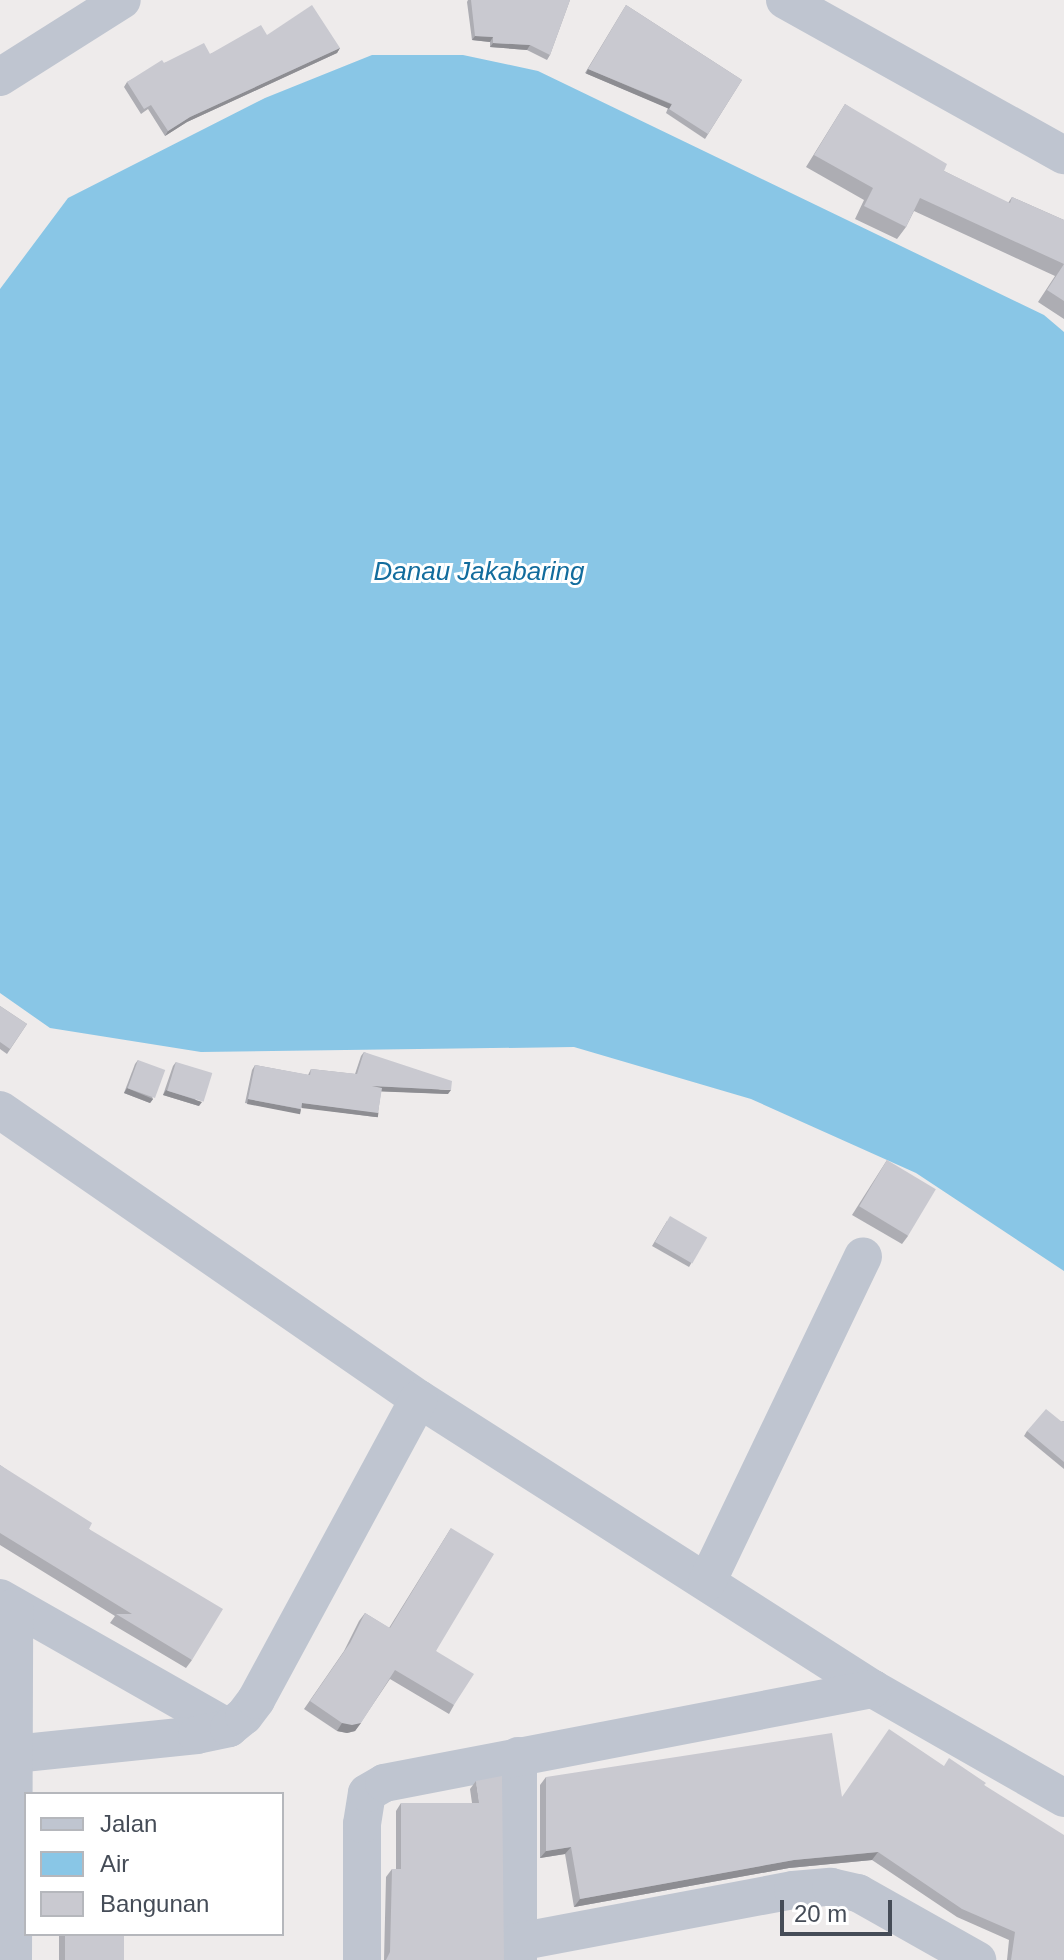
<!DOCTYPE html>
<html>
<head>
<meta charset="utf-8">
<style>
  body { margin:0 }
  #map { position:relative; width:1064px; height:1960px; overflow:hidden; background:#eeebeb; font-family:Helvetica,sans-serif }
  div>[style] { position:absolute }
  [style*='--x'] { left:calc(var(--x)*1px); top:calc(var(--y)*1px); width:calc(var(--w)*1px); rotate:calc(var(--a)*1deg) }
  .water>* { inset:0; background:#89c6e6 }
  .minor>* { height:38px; margin:-19px; padding:0 19px; transform-origin:19px; border-radius:19px; background:#bfc5d0 }
  .wall>* { inset:0; background:#adadb3; transform-origin:0 0 }
  .shaded-wall>* { inset:0; background:#8d8d92; transform-origin:0 0 }
  .building>* { inset:0; background:#c9c9d0; transform-origin:0 0 }
  span { translate:-50% -50%; white-space:nowrap; text-align:center; line-height:1.15; -webkit-text-stroke:6px #fff; paint-order:stroke }
  .water-label { font-size:26px; color:#126c9d; font-style:italic }
  .legend { position:absolute; left:24px; top:1792px; width:260px; height:144px; box-sizing:border-box; background:#fff; border:2px solid #b5b7bc; margin:0; padding:10px 14px; list-style:none; font-size:24px; color:#454c57 }
  .legend li { display:flex; align-items:center; gap:16px; height:40px }
  .legend b { width:40px; border:2px solid #b5b7bc }
  .scale { position:absolute; left:780px; top:1900px; width:112px; height:36px; box-sizing:border-box; border:4px solid #454c57; border-top:0; padding-left:10px; font-size:24px; line-height:28px; white-space:nowrap; color:#454c57; -webkit-text-stroke:6px #fff; paint-order:stroke }
</style>
</head>
<body>
<div id="map">
  <div class="water">
    <div style="clip-path:polygon(372px 55px,463px 55px,538px 71px,1044px 315px,1064px 332px,1064px 1271px,916px 1173px,751px 1099px,574px 1047px,201px 1052px,50px 1028px,0 993px,0 289px,68px 198px,265px 98px)"></div>
  </div>
  <div class="minor">
    <div style="--x:785;--y:0;--w:319;--a:29.1"></div>
    <div style="--x:0;--y:77;--w:144;--a:-32.3"></div>
    <div style="--x:0;--y:1110;--w:509;--a:34.6"></div>
    <div style="--x:419;--y:1399;--w:539;--a:32.57"></div>
    <div style="--x:873;--y:1689;--w:220;--a:29.7"></div>
    <div style="--x:707;--y:1582;--w:361;--a:-64.4"></div>
    <div style="--x:0;--y:1598;--w:263;--a:29.6"></div>
    <div style="--x:14;--y:1754;--w:184;--a:-5.9"></div>
    <div style="--x:197;--y:1735;--w:33;--a:-12"></div>
    <div style="--x:229;--y:1728;--w:19;--a:-39"></div>
    <div style="--x:244;--y:1716;--w:20;--a:-53"></div>
    <div style="--x:256;--y:1700;--w:342;--a:-61.6"></div>
    <div style="--x:518;--y:1756;--w:204;--a:90"></div>
    <div style="--x:518;--y:1942;--w:280;--a:-10.7"></div>
    <div style="--x:793;--y:1890;--w:38;--a:-5"></div>
    <div style="--x:831;--y:1887;--w:28;--a:13"></div>
    <div style="--x:858;--y:1893;--w:137;--a:29.4"></div>
    <div style="--x:13;--y:1960;--w:353;--a:-89.8"></div>
    <div style="--x:362;--y:1960;--w:136;--a:-90"></div>
    <div style="--x:362;--y:1824;--w:31;--a:-81"></div>
    <div style="--x:367;--y:1793;--w:20;--a:-30"></div>
    <div style="--x:384;--y:1783;--w:498;--a:-10.9"></div>
  </div>
  <div class="wall">
    <div style="clip-path:polygon(468px 0,570px 0,550px 55px,547px 60px,527px 50px,490px 47px,490px 42px,472px 40px,467px 2px)"></div>
    <div style="clip-path:polygon(626px 5px,742px 80px,705px 139px,666px 113px,668px 108px,585px 73px)"></div>
    <div style="clip-path:polygon(267px 35px,340px 48px,337px 53px,187px 122px,165px 136px,148px 109px,141px 114px,124px 87px,127px 82px,164px 63px,210px 54px)"></div>
    <div style="clip-path:polygon(845px 104px,944px 171px,1008px 203px,1012px 197px,1064px 220px,1064px 319px,1038px 302px,1055px 276px,914px 211px,906px 227px,897px 239px,855px 219px,864px 200px,806px 167px)"></div>
    <div style="clip-path:polygon(0 1006px,27px 1024px,7px 1054px,0 1049px)"></div>
    <div style="clip-path:polygon(364px 1052px,448px 1094px,381px 1091px,378px 1113px,375px 1117px,301px 1107px,298px 1113px,245px 1103px,252px 1070px,255px 1065px,308px 1075px,311px 1069px,355px 1074px,361px 1056px)"></div>
    <div style="clip-path:polygon(138px 1060px,153px 1099px,150px 1103px,124px 1093px,135px 1064px)"></div>
    <div style="clip-path:polygon(176px 1062px,199px 1106px,163px 1095px,173px 1066px)"></div>
    <div style="clip-path:polygon(887px 1160px,908px 1236px,902px 1244px,852px 1215px)"></div>
    <div style="clip-path:polygon(667px 1221px,692px 1262px,689px 1267px,652px 1246px)"></div>
    <div style="clip-path:polygon(1064px 1421px,1064px 1469px,1024px 1436px,1027px 1431px)"></div>
    <div style="clip-path:polygon(0 1465px,89px 1529px,192px 1660px,186px 1668px,110px 1623px,115px 1616px,0 1545px)"></div>
    <div style="clip-path:polygon(451px 1528px,436px 1651px,454px 1705px,449px 1714px,390px 1679px,355px 1731px,347px 1733px,337px 1731px,304px 1709px,344px 1651px,359px 1621px,365px 1613px,389px 1628px)"></div>
    <div style="clip-path:polygon(944px 1766px,984px 1785px,1064px 1960px,1007px 1960px,1009px 1940px,957px 1917px,872px 1860px,789px 1868px,574px 1907px,565px 1854px,540px 1858px,540px 1785px,546px 1777px,842px 1797px)"></div>
    <div style="clip-path:polygon(476px 1781px,504px 1960px,384px 1960px,386px 1877px,392px 1869px,396px 1869px,396px 1811px,401px 1803px,472px 1803px,470px 1789px)"></div>
    <div style="left:59px;top:1934px;width:65px;height:26px"></div>
  </div>
  <div class="shaded-wall">
    <div style="clip-path:polygon(475px 36px,493px 37px,490px 42px,472px 40px)"></div>
    <div style="clip-path:polygon(493px 43px,530px 45px,527px 50px,490px 47px)"></div>
    <div style="clip-path:polygon(340px 48px,337px 53px,187px 122px,165px 136px,168px 131px,190px 117px)"></div>
    <div style="left:588px;top:69px;width:91px;height:5px;rotate:23deg"></div>
    <div style="clip-path:polygon(372px 1086px,451px 1090px,448px 1094px,369px 1091px)"></div>
    <div style="clip-path:polygon(127px 1088px,153px 1099px,150px 1103px,124px 1093px)"></div>
    <div style="clip-path:polygon(166px 1090px,202px 1102px,199px 1106px,163px 1095px)"></div>
    <div style="left:248px;top:1099px;width:54px;height:5px;rotate:11deg"></div>
    <div style="left:302px;top:1103px;width:77px;height:5px;rotate:7deg"></div>
    <div style="clip-path:polygon(342px 1723px,361px 1723px,355px 1731px,347px 1733px,337px 1731px)"></div>
    <div style="clip-path:polygon(571px 1847px,565px 1854px,540px 1858px,546px 1851px)"></div>
    <div style="clip-path:polygon(878px 1852px,872px 1860px,789px 1868px,574px 1907px,580px 1899px,794px 1860px)"></div>
  </div>
  <div class="building">
    <div style="clip-path:polygon(471px 0,570px 0,550px 55px,530px 45px,493px 43px,493px 37px,475px 36px)"></div>
    <div style="clip-path:polygon(312px 5px,340px 48px,190px 117px,168px 131px,151px 105px,144px 109px,127px 82px,162px 60px,164px 63px,204px 43px,210px 54px,261px 25px,267px 35px)"></div>
    <div style="clip-path:polygon(626px 5px,742px 80px,708px 134px,669px 109px,672px 104px,588px 69px)"></div>
    <div style="clip-path:polygon(845px 104px,947px 164px,944px 171px,1010px 203px,1012px 197px,1064px 220px,1064px 301px,1047px 290px,1064px 264px,920px 198px,906px 227px,864px 206px,873px 188px,814px 155px)"></div>
    <div style="clip-path:polygon(0 1006px,27px 1024px,10px 1049px,0 1042px)"></div>
    <div style="clip-path:polygon(364px 1052px,452px 1081px,451px 1090px,372px 1086px,382px 1088px,378px 1113px,302px 1103px,301px 1109px,248px 1099px,255px 1065px,310px 1075px,311px 1069px,357px 1074px)"></div>
    <div style="left:138px;top:1060px;width:29px;height:30px;rotate:20deg"></div>
    <div style="left:176px;top:1062px;width:38px;height:30px;rotate:17deg"></div>
    <div style="left:887px;top:1160px;width:57px;height:54px;rotate:31deg"></div>
    <div style="left:670px;top:1216px;width:43px;height:30px;rotate:30deg"></div>
    <div style="clip-path:polygon(1046px 1409px,1062px 1422px,1064px 1421px,1064px 1462px,1027px 1431px)"></div>
    <div style="clip-path:polygon(0 1465px,92px 1523px,89px 1529px,223px 1609px,192px 1660px,116px 1614px,132px 1614px,0 1533px)"></div>
    <div style="clip-path:polygon(451px 1528px,494px 1554px,436px 1651px,474px 1674px,454px 1705px,395px 1670px,361px 1723px,352px 1725px,342px 1723px,310px 1701px,350px 1643px,365px 1613px,390px 1628px)"></div>
    <div style="clip-path:polygon(889px 1729px,944px 1766px,949px 1758px,986px 1783px,984px 1785px,1064px 1835px,1064px 1960px,1011px 1960px,1015px 1932px,962px 1909px,878px 1852px,794px 1860px,580px 1899px,571px 1847px,546px 1851px,546px 1777px,832px 1733px,842px 1797px)"></div>
    <div style="clip-path:polygon(502px 1776px,504px 1960px,386px 1960px,390px 1952px,392px 1869px,401px 1869px,401px 1803px,479px 1803px,476px 1781px)"></div>
    <div style="left:65px;top:1793px;width:48px;height:1px"></div>
    <div style="left:65px;top:1934px;width:59px;height:26px"></div>
  </div>
  <div class="water-label">
    <span style="left:479px;top:572px">Danau Jakabaring</span>
  </div>
  <ul class="legend">
  <li><b style="height:10px;background:#bfc5d0"></b>Jalan</li>
  <li><b style="height:22px;background:#89c6e6"></b>Air</li>
  <li><b style="height:22px;background:#c9c9d0"></b>Bangunan</li>
  </ul>
  <div class="scale">20 m</div>
</div>
</body>
</html>
